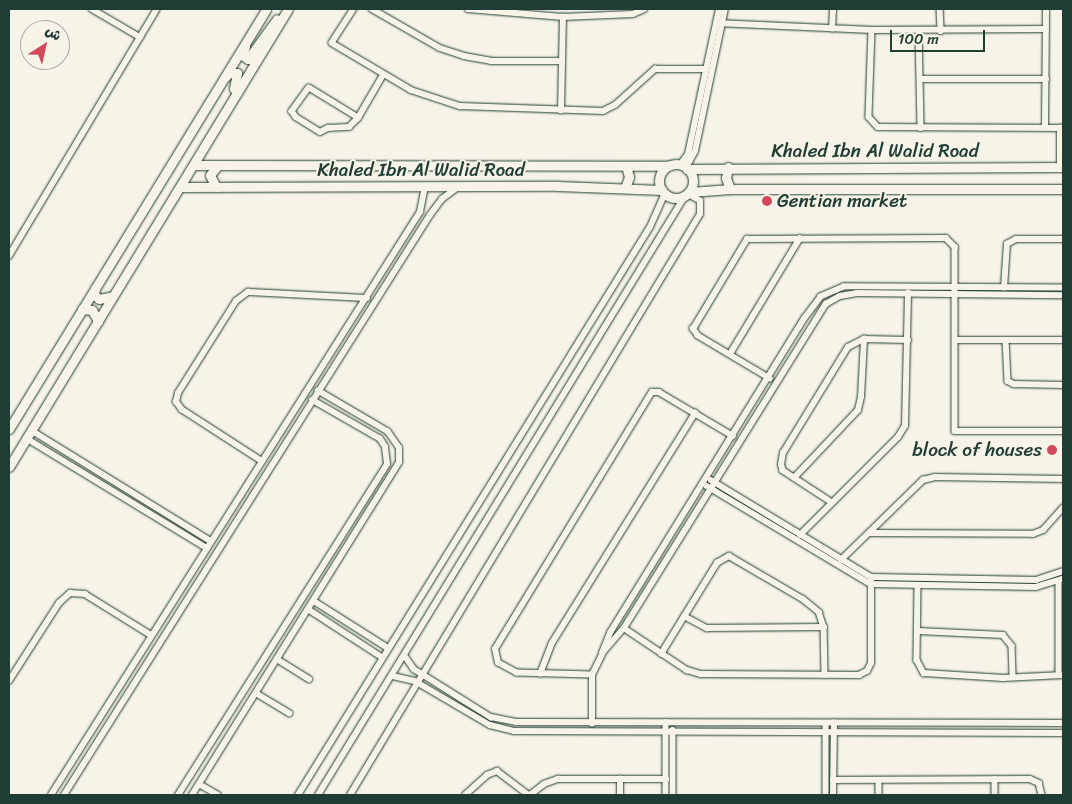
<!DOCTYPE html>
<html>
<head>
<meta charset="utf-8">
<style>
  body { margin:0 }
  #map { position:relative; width:1072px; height:804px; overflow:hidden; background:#f7f3e8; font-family:Sriracha,"Playpen Sans Arabic",sans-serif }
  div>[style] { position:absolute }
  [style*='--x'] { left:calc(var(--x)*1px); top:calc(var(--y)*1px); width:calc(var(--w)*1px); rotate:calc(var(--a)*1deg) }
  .roads { filter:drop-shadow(0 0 1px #1f3d34) drop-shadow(0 0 1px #1f3d34) }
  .street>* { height:5.5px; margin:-2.75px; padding:0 2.75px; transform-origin:2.75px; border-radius:2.75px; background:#f7f3e8 }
  .secondary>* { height:9px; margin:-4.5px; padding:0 4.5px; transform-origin:4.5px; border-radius:4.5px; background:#f7f3e8 }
  .secondary>.ring { margin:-4.5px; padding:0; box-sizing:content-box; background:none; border:9px solid #f7f3e8; border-radius:50% }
  .dots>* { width:14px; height:14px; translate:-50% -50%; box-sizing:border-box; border:2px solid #f7f3e8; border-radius:50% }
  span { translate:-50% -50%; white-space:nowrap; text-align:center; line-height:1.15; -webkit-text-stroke:4px #f7f3e8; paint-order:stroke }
  .street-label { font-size:19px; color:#1f3d34 }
  .poi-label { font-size:19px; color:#1f3d34 }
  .left { translate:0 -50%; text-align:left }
  .right { translate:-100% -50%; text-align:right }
  .frame { position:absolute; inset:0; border:10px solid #1f3d34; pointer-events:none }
  .north { position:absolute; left:20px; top:20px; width:50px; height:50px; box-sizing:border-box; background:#f7f3e8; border:1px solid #a1aaa0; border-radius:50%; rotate:35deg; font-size:14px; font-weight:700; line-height:20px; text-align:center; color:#1f3d34 }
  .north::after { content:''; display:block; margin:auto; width:18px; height:22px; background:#d1495b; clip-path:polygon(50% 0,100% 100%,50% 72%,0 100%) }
  .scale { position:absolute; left:890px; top:30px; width:95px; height:22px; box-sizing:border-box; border:2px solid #1f3d34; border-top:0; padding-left:6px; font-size:15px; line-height:18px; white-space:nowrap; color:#1f3d34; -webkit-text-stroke:4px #f7f3e8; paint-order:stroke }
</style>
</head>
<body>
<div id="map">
  <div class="roads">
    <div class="street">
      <div style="--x:92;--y:9;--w:56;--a:30.3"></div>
      <div style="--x:354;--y:9;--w:40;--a:122.9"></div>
      <div style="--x:332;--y:43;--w:92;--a:30.7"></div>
      <div style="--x:411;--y:90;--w:52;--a:18.1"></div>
      <div style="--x:460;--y:106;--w:143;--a:2"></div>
      <div style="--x:603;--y:111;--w:13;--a:-27"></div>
      <div style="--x:615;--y:105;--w:54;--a:-42"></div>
      <div style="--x:655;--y:69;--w:51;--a:0"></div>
      <div style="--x:372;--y:9;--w:78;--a:29.8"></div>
      <div style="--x:440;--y:48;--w:25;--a:18"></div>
      <div style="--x:464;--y:56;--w:27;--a:10"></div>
      <div style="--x:491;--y:61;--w:71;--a:0"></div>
      <div style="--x:468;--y:9;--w:95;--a:4.8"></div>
      <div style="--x:563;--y:17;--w:70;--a:-2.5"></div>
      <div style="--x:633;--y:14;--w:12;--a:-24"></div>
      <div style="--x:940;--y:9;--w:22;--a:87"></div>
      <div style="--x:716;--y:23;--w:156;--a:2.6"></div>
      <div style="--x:872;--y:30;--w:174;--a:-0.3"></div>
      <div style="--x:832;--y:29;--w:20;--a:-87"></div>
      <div style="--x:872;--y:30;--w:87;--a:92"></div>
      <div style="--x:869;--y:117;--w:13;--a:48"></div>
      <div style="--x:878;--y:127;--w:185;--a:0.3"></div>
      <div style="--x:919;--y:30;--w:98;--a:88.8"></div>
      <div style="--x:920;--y:79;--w:126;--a:0"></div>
      <div style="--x:561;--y:111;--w:94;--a:-88.8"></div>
      <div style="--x:358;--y:118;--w:57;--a:-148.5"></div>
      <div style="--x:309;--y:88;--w:29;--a:126"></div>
      <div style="--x:292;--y:111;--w:7;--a:56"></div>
      <div style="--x:296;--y:117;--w:28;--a:32"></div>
      <div style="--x:320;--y:132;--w:9;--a:-27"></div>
      <div style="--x:328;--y:128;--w:21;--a:-3"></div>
      <div style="--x:349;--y:127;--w:13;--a:-45"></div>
      <div style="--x:358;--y:118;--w:50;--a:-59.8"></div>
      <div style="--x:1045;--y:128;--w:119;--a:-89.5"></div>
      <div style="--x:680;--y:165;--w:14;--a:-54"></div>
      <div style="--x:688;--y:154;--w:148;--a:-77.9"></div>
      <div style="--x:1060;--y:167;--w:39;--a:-90"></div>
      <div style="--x:686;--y:168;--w:19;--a:-62"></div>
      <div style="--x:695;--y:151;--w:145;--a:-78.1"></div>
      <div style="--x:9;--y:256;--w:288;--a:-59.1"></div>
      <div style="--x:1004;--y:288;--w:44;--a:-86.1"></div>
      <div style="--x:1007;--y:244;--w:10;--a:-29"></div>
      <div style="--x:1016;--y:239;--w:47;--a:0"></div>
      <div style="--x:1063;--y:288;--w:219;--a:-179.7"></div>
      <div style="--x:844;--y:287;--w:25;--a:157"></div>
      <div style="--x:821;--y:297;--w:26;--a:127"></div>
      <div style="--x:805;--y:318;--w:369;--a:121.7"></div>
      <div style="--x:611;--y:632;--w:22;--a:112"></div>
      <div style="--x:603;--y:652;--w:32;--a:-49"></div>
      <div style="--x:624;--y:628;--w:382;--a:-58.1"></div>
      <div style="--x:826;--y:304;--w:16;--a:-30"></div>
      <div style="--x:840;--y:296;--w:17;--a:-10"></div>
      <div style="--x:857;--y:293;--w:206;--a:0.6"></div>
      <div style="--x:956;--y:340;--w:107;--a:0"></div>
      <div style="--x:1006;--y:340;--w:41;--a:87.2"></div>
      <div style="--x:1008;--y:381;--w:7;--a:27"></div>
      <div style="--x:1014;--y:384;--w:49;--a:1.2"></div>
      <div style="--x:730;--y:354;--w:135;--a:-58.9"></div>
      <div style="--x:770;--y:379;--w:84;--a:-149.2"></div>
      <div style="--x:698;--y:336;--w:9;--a:-126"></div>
      <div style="--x:693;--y:329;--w:105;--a:-59"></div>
      <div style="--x:747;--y:239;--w:199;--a:-0.3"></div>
      <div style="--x:946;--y:238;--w:13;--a:45"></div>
      <div style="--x:955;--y:247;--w:184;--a:90"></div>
      <div style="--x:955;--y:431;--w:108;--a:0"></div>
      <div style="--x:31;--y:430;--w:211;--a:31.7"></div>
      <div style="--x:26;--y:438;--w:212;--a:31.3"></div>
      <div style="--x:261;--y:461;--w:94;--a:-147.2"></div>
      <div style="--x:182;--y:410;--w:10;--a:-127"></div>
      <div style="--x:176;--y:402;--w:9;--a:-77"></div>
      <div style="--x:178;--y:393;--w:109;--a:-57.8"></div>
      <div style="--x:236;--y:301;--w:15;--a:-37"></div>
      <div style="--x:248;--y:292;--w:119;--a:2.9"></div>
      <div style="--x:794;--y:478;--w:93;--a:-46.7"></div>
      <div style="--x:858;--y:410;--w:13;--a:-77"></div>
      <div style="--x:861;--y:397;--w:58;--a:-87"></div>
      <div style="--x:711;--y:480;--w:187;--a:31.2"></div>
      <div style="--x:871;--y:577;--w:165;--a:1"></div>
      <div style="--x:1036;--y:580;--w:28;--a:-18"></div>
      <div style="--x:707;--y:486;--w:191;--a:30.9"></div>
      <div style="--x:871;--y:584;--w:165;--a:1"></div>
      <div style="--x:1036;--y:587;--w:28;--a:-17"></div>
      <div style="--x:832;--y:503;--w:59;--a:-146.9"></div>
      <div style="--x:783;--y:471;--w:6;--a:-108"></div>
      <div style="--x:781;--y:465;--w:12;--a:-81"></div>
      <div style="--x:783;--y:453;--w:124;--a:-58.5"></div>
      <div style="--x:848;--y:347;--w:18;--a:-27"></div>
      <div style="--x:864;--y:339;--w:44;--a:1.3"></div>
      <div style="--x:869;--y:533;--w:164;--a:0.3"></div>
      <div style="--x:1033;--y:534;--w:11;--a:-22"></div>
      <div style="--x:1043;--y:530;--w:30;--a:-48"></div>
      <div style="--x:800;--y:535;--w:139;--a:-45"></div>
      <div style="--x:898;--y:437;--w:13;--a:-58"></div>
      <div style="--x:905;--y:426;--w:133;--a:-88.7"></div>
      <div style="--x:841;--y:560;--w:115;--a:-44.3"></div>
      <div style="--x:923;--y:480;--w:12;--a:-14"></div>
      <div style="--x:935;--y:477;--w:128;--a:0.9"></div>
      <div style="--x:1059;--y:582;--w:93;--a:90"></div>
      <div style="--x:918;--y:586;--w:74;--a:90.8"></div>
      <div style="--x:917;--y:660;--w:15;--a:62"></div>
      <div style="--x:924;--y:673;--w:79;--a:3.6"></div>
      <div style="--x:1003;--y:678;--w:60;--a:-2.9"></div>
      <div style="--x:314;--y:601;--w:88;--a:32.4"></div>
      <div style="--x:308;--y:609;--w:88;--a:33"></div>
      <div style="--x:684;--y:616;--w:26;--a:28"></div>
      <div style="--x:707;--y:628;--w:117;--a:-0.5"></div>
      <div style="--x:624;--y:628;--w:76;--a:33.7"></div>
      <div style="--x:687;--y:670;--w:15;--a:16"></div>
      <div style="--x:701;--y:674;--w:158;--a:0.4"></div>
      <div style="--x:859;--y:675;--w:9;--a:-27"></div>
      <div style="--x:867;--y:671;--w:9;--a:-63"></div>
      <div style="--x:871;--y:663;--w:82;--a:-90"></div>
      <div style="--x:918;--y:631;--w:85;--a:2.7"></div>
      <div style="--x:1003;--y:635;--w:14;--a:51"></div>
      <div style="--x:1012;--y:646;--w:29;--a:88"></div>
      <div style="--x:661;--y:654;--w:107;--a:-58.4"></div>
      <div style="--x:717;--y:563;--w:14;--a:-30"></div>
      <div style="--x:729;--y:556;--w:86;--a:30.2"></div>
      <div style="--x:803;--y:599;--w:21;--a:39"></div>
      <div style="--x:819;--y:612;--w:16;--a:72"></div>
      <div style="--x:824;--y:627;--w:48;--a:88.8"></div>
      <div style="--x:405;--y:656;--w:16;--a:55"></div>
      <div style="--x:414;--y:669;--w:60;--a:32.1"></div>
      <div style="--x:465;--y:701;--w:31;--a:32"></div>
      <div style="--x:491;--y:717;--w:25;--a:11"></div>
      <div style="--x:516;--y:722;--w:547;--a:0.1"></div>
      <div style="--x:277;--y:659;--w:38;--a:32"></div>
      <div style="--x:540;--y:674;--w:33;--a:-69"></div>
      <div style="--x:552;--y:643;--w:271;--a:-58.1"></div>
      <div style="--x:592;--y:675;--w:75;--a:-178.5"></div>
      <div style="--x:517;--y:673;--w:21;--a:-152"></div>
      <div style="--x:498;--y:663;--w:14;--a:-102"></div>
      <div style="--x:495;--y:649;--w:301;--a:-58.6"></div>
      <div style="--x:652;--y:392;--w:7;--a:0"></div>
      <div style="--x:659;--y:392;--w:86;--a:30.7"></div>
      <div style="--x:393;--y:676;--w:23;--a:13"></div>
      <div style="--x:415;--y:681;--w:87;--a:30.4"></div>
      <div style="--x:490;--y:725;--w:25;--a:14"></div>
      <div style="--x:514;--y:731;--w:549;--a:0.21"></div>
      <div style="--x:9;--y:681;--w:93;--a:-57.3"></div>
      <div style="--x:59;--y:603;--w:15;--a:-42"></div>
      <div style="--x:70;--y:593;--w:15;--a:4"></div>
      <div style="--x:85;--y:594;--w:78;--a:31.8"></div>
      <div style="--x:256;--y:693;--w:39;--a:31"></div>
      <div style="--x:666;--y:722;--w:73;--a:90"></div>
      <div style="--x:826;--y:723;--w:72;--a:90"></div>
      <div style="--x:592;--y:724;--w:49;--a:-90"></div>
      <div style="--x:592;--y:675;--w:25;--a:-64"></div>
      <div style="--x:673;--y:730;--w:65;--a:90"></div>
      <div style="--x:995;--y:779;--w:16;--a:90"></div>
      <div style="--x:833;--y:780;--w:197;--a:-0.3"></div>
      <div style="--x:1030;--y:779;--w:10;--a:24"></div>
      <div style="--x:1039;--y:783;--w:12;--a:76"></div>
      <div style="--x:879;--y:780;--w:15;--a:90"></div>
      <div style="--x:199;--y:784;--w:22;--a:30"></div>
      <div style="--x:51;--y:795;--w:690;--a:-57.67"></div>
      <div style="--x:420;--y:212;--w:26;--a:-79"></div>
      <div style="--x:64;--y:795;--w:686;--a:-57.75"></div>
      <div style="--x:430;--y:215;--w:20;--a:-53"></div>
      <div style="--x:442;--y:199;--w:21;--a:-37"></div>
      <div style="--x:178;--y:795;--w:391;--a:-57.7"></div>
      <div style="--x:387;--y:464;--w:17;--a:-97"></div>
      <div style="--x:385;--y:447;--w:9;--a:-122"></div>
      <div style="--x:380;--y:439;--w:78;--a:-150.2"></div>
      <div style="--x:192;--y:795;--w:392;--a:-58.1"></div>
      <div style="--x:399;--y:462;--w:14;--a:-90"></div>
      <div style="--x:399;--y:448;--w:19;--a:-125"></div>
      <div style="--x:388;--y:432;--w:81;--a:-149.6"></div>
      <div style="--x:298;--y:795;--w:668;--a:-58.21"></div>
      <div style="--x:650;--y:227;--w:36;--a:-66"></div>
      <div style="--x:318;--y:795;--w:702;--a:-58.5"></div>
      <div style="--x:350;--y:795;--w:678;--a:-58.93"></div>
      <div style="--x:700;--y:214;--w:13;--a:-90"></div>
      <div style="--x:700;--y:201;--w:14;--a:-150"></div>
      <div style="--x:465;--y:795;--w:30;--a:-42"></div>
      <div style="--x:487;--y:775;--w:11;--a:-22"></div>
      <div style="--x:497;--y:771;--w:40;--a:37"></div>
      <div style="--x:530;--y:795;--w:18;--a:-38"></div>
      <div style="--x:544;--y:784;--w:15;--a:-20"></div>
      <div style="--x:558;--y:779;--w:108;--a:0"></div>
      <div style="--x:620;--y:795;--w:16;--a:-90"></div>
      <div style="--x:833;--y:795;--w:72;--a:-89.2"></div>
    </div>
    <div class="secondary">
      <div style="--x:245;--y:47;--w:9;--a:111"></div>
      <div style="--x:242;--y:55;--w:7;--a:34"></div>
      <div style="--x:248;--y:59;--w:49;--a:-54.1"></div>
      <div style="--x:225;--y:77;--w:6;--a:-45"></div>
      <div style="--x:229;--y:73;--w:8;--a:0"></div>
      <div style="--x:237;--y:73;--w:16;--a:101"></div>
      <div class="ring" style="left:659px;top:164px;width:25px;height:25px"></div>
      <div style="--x:194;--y:165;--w:475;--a:0.1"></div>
      <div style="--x:728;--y:167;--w:11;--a:100"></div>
      <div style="--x:726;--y:178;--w:12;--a:70"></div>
      <div style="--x:687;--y:169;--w:376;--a:-0.3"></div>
      <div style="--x:180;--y:187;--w:378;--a:-0.2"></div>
      <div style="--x:558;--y:186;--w:104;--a:2.2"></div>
      <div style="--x:216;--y:187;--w:13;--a:-117"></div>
      <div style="--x:210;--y:175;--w:13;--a:-51"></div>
      <div style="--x:625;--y:188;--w:12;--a:-70"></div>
      <div style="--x:629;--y:177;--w:11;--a:-105"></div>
      <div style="--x:690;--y:192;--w:40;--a:-4.3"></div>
      <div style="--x:730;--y:189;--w:333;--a:0"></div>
      <div style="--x:95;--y:288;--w:7;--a:98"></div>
      <div style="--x:94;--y:295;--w:6;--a:39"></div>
      <div style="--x:99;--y:299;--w:14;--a:-12"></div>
      <div style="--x:82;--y:309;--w:10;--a:6"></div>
      <div style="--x:92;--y:310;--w:13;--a:61"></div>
      <div style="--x:9;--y:429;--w:492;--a:-58.5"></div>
      <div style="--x:9;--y:467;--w:536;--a:-58.65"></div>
    </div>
  </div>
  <div class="dots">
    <div style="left:767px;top:201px;background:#d1495b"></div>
    <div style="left:1052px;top:450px;background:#d1495b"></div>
  </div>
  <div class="street-label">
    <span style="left:875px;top:151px">Khaled Ibn Al Walid Road</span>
    <span style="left:421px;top:170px">Khaled Ibn Al Walid Road</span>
  </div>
  <div class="poi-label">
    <span class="left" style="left:777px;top:201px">Gentian market</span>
    <span class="right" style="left:1042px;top:450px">block of houses</span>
  </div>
  <div class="frame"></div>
  <div class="north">ش</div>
  <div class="scale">100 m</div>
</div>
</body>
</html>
